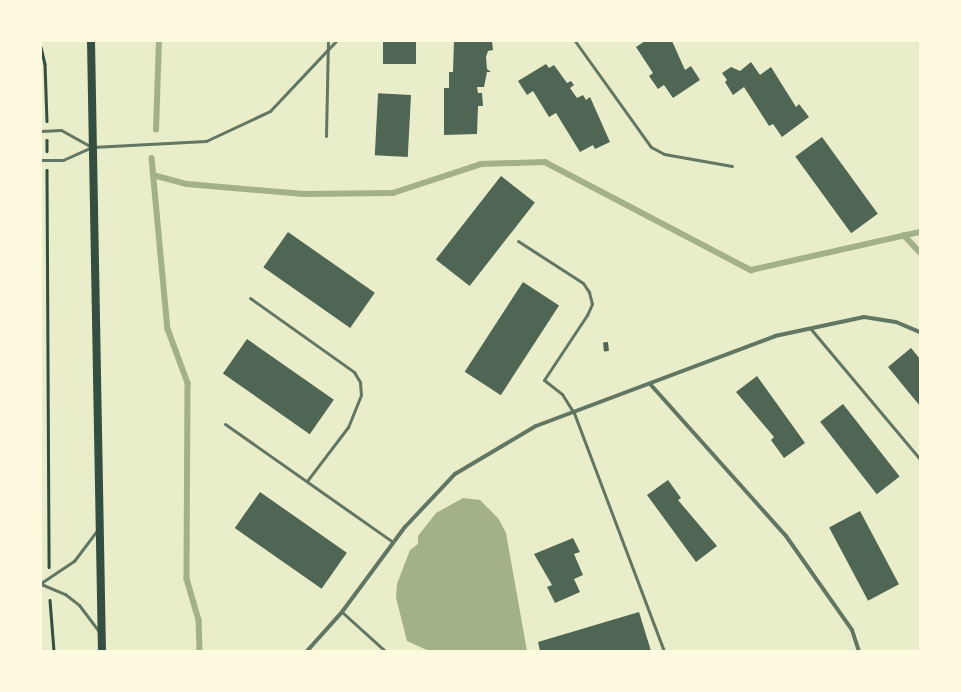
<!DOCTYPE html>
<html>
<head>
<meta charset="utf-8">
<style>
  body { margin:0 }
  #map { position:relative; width:961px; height:692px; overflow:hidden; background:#e9edc9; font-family:Merriweather,serif }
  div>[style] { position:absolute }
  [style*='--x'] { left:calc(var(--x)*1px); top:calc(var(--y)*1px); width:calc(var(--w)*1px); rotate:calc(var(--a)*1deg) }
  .water>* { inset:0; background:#a3b18a }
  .stream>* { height:5.5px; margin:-2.75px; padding:0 2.75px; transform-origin:2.75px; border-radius:2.75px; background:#a3b18a }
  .building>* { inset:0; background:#4f6655; transform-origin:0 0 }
  .path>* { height:2.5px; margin:-1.25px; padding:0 1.25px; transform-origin:1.25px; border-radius:1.25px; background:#344e41 }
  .service>* { height:3px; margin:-1.5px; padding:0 1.5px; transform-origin:1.5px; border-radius:1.5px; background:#617663 }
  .minor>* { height:4px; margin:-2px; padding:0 2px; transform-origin:2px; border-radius:2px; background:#617663 }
  .secondary>* { height:8px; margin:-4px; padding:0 4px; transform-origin:4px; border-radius:4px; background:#344e41 }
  span { translate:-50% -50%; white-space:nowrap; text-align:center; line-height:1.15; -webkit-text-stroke:4px #fefae0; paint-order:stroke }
  .frame { position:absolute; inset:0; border:42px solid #fefae0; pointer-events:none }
</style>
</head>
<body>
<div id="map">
  <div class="water">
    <div style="clip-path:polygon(463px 498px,480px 500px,498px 518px,506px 533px,527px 651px,429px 651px,407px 641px,396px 598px,397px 584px,410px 550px,418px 544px,418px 536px,436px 513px)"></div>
  </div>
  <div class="stream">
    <div style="--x:156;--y:130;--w:89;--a:-88.1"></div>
    <div style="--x:152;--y:158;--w:172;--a:84.7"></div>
    <div style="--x:168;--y:329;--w:58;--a:69.7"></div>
    <div style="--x:188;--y:383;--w:196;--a:90.3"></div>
    <div style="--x:187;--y:579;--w:43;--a:73.7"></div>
    <div style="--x:199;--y:620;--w:31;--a:88"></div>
    <div style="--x:153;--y:175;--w:35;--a:15"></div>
    <div style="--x:187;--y:184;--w:117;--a:4.9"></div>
    <div style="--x:304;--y:194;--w:89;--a:-0.6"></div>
    <div style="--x:393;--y:193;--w:93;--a:-18.2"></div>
    <div style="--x:481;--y:164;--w:64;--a:-1.8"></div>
    <div style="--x:545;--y:162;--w:233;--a:27.7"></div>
    <div style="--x:751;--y:270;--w:173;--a:-12.7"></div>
    <div style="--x:904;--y:235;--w:23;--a:47"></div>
  </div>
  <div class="building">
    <div style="left:383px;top:41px;width:33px;height:23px"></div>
    <div style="clip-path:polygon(454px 41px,492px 41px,493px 50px,488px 51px,486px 57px,487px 69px,491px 72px,487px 72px,484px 87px,477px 87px,478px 93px,482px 93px,483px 106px,478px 106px,477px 134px,444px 135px,444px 88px,449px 88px,449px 72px,453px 72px)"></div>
    <div style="clip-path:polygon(645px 41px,672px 41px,685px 70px,691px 66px,700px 80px,673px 98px,664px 85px,658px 89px,649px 76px,653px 73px,636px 47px)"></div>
    <div style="clip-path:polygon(751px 62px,760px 75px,771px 67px,796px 107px,799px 104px,809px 117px,782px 137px,773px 124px,769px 126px,744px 87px,733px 95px,725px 82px,727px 80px,722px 73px,731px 67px,740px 71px)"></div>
    <div style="clip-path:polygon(546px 64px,549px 68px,554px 65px,567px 83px,571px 81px,574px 85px,570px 88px,577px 98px,583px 95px,586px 100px,590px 97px,610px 142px,595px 149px,593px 145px,580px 152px,556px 113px,549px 117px,533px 91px,527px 95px,518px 81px)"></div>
    <div style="left:411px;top:95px;width:62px;height:33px;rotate:93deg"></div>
    <div style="left:822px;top:137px;width:95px;height:33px;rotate:54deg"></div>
    <div style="left:501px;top:176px;width:43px;height:106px;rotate:38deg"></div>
    <div style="left:288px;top:232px;width:106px;height:43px;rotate:35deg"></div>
    <div style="left:523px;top:282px;width:43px;height:107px;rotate:33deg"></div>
    <div style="left:247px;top:339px;width:106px;height:42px;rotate:35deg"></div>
    <div style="left:608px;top:342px;width:9px;height:5px;rotate:84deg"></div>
    <div style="clip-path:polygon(911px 348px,920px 359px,920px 406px,888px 367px)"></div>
    <div style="clip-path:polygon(757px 376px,805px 443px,784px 458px,771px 440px,774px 437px,736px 392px)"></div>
    <div style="left:843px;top:404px;width:92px;height:29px;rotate:52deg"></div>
    <div style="clip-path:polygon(668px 480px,681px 498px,678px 500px,717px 546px,696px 562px,647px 495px)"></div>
    <div style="left:260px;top:492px;width:106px;height:44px;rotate:35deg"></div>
    <div style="left:860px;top:511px;width:83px;height:35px;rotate:62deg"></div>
    <div style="clip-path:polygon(573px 538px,580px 552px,574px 554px,583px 575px,574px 579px,580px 592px,555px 603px,547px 587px,552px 585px,534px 554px)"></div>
    <div style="clip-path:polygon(639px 612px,651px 651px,540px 651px,538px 642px)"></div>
  </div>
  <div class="path">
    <div style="--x:41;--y:47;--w:17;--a:77"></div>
    <div style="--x:45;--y:64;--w:57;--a:88"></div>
    <div style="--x:47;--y:140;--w:11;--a:90"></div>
    <div style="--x:47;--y:170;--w:397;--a:89.7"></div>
    <div style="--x:50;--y:600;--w:51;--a:85.5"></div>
  </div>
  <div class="service">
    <div style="--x:575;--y:41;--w:130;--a:54.4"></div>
    <div style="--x:651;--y:147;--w:15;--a:28"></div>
    <div style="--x:664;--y:154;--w:69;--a:10"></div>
    <div style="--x:41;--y:131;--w:20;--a:-3"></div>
    <div style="--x:61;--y:130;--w:35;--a:29"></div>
    <div style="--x:326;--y:136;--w:95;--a:-88.8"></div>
    <div style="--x:41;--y:160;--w:22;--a:0"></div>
    <div style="--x:63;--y:160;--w:32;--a:-24"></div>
    <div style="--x:92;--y:147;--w:114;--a:-3"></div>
    <div style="--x:206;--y:141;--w:71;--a:-25.1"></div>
    <div style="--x:270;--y:111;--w:96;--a:-46.7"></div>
    <div style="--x:518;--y:241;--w:77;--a:32.9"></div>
    <div style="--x:583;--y:283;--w:11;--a:56"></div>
    <div style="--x:589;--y:292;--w:12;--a:76"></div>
    <div style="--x:592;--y:304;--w:12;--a:114"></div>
    <div style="--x:587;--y:315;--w:78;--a:123.5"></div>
    <div style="--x:544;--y:380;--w:23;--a:38"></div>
    <div style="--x:562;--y:394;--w:22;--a:58"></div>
    <div style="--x:574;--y:413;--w:254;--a:69.3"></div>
    <div style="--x:250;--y:298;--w:128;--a:35.4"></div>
    <div style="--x:354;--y:372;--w:12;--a:59"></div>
    <div style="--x:360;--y:382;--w:13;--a:86"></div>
    <div style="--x:361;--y:395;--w:35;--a:112"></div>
    <div style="--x:348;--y:427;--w:68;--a:127.2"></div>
    <div style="--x:810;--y:328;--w:171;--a:50"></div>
    <div style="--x:225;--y:424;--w:205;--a:35.1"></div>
    <div style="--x:41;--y:583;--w:40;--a:-34"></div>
    <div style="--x:74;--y:561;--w:39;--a:-53"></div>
    <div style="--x:41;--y:584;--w:26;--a:23"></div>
    <div style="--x:65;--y:594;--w:18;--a:38"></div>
    <div style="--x:79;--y:605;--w:35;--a:53"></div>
    <div style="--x:342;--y:612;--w:58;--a:42.2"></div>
  </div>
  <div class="minor">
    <div style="--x:651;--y:385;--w:203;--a:48.2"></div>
    <div style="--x:786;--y:536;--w:115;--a:54.9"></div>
    <div style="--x:852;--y:630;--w:22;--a:72"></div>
    <div style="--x:307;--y:651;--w:52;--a:-48.1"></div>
    <div style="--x:342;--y:612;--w:106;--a:-53.5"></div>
    <div style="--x:405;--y:527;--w:73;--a:-46.7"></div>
    <div style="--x:455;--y:474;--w:94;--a:-30.7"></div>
    <div style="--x:536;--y:426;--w:255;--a:-20.6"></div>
    <div style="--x:775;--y:336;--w:91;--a:-12.1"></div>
    <div style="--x:864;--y:317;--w:32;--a:9"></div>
    <div style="--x:896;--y:322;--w:26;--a:23"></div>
  </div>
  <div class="secondary">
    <div style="--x:91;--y:41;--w:610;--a:88.97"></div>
  </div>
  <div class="frame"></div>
</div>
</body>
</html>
